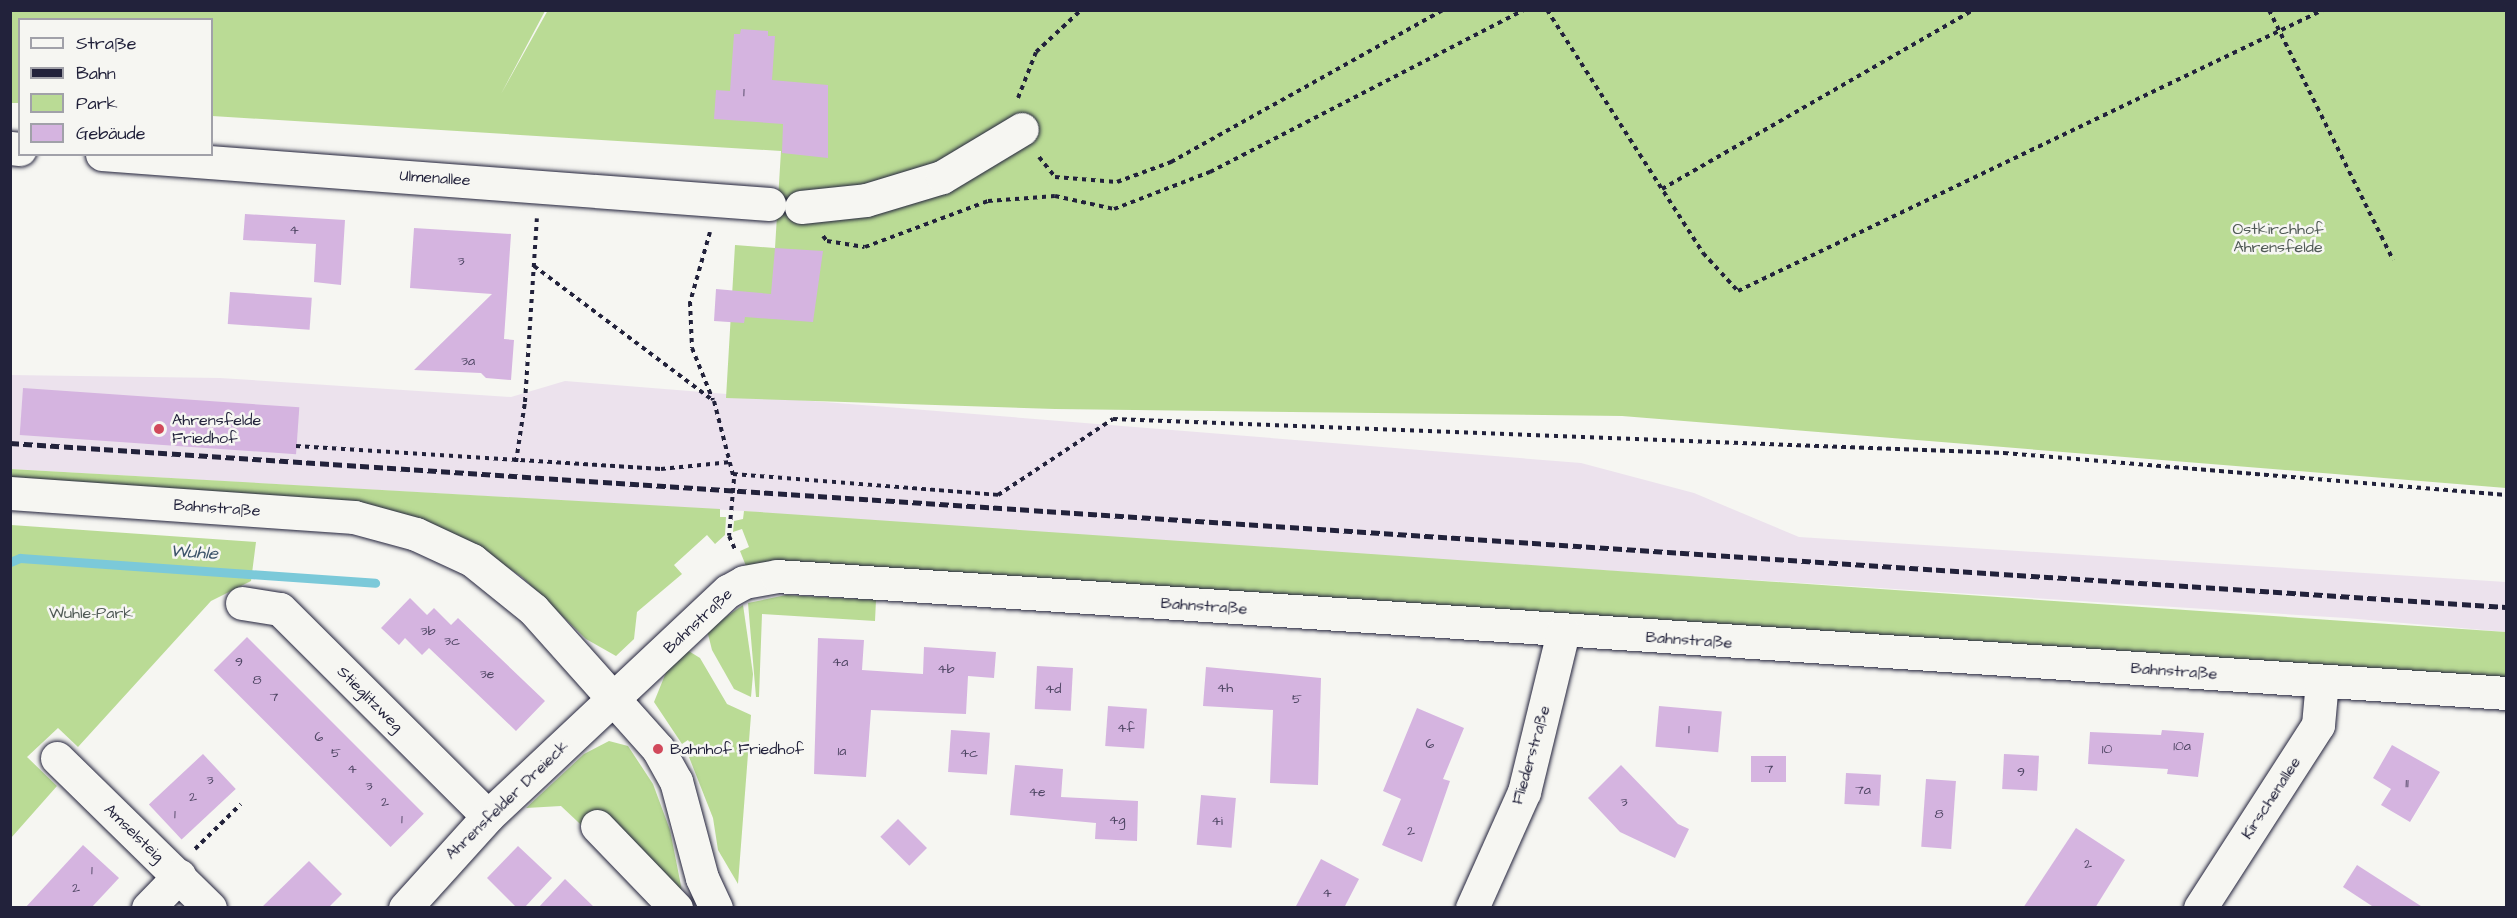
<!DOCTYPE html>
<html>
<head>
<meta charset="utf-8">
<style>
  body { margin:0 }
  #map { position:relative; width:2517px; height:918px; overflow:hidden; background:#f6f6f2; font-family:"Architects Daughter",sans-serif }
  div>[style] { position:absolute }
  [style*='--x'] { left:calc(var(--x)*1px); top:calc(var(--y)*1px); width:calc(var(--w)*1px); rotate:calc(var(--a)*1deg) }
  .built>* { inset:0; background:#ece2ed }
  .green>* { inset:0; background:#badb95 }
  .stream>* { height:9px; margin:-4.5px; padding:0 4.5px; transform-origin:4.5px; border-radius:4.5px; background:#7bc9d9 }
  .building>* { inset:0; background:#d5b4e0; transform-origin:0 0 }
  .path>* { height:4px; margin-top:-2px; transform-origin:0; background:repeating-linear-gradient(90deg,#22223b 0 4.5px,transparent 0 9px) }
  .roads { filter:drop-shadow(0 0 2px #22223b) drop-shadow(0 0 2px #22223b) }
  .minor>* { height:33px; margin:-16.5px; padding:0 16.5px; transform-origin:16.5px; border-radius:16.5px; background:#f6f6f2 }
  .rail>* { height:4.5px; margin-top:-2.25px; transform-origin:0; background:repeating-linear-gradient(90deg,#22223b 0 9px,transparent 0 13.5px) }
  .dots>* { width:16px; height:16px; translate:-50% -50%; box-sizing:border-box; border:3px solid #f6f6f2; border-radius:50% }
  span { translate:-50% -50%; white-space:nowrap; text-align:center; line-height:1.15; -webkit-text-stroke:5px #f6f6f2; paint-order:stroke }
  .number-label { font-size:14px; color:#4f4664 }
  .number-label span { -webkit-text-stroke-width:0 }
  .street-label { font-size:16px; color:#22223b }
  .park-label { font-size:16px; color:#505a56 }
  .poi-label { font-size:16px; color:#22223b }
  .left { translate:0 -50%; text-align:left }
  .water-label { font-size:18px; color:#3d546a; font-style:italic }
  .frame { position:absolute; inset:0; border:12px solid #22223b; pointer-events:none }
  .legend { position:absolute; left:18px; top:18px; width:195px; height:138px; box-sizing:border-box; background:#f6f6f2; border:2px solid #a1a1a9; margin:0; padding:8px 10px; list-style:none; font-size:18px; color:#22223b }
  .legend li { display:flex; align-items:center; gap:12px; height:30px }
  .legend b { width:30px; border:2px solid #a1a1a9 }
</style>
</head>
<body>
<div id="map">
  <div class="built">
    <div style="clip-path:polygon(10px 375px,220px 378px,511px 397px,565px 381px,1581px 463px,1694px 493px,1799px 537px,2506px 582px,2506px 632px,2346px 618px,941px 528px,744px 511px,11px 469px)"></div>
  </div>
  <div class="green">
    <div style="clip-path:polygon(548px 10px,2506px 11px,2506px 488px,1622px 416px,1055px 409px,726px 398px,735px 245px,775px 248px,781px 151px,212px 116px,212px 20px,20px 20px,19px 103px,11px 103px,10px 11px,545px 11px,501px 94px)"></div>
    <div style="clip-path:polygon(10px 469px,720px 509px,720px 517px,726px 517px,725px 535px,715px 544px,707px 535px,674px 565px,682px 574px,637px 612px,634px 639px,616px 656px,586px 639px,522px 577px,470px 543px,11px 482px)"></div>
    <div style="clip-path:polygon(744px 511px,2506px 632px,2506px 680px,746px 566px,740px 551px,749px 547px,742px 529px,733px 532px,734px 521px,743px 519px)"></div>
    <div style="clip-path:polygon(11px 525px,256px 542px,251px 581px,211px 601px,78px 747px,58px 728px,27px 757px,57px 786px,11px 838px)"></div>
    <div style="clip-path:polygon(786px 595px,876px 600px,875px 621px,762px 614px,759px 697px,756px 697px,748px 603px)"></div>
    <div style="clip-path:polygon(743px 605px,753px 674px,751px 697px,734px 689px,712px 650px,707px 630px)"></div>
    <div style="clip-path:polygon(687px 650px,700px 658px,727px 704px,751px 715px,738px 884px,718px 850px,713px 818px,689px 757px,696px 753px,688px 740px,682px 744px,654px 702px,667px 670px)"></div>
    <div style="clip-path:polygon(609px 741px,628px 746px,653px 784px,670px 830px,683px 896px,595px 838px,561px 806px,526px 808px,584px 754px)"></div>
  </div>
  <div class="stream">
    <div style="--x:10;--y:562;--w:11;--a:-22"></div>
    <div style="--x:20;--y:558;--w:356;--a:4"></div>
  </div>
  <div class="building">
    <div style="clip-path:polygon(741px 29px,768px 31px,768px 36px,775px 36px,772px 80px,828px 85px,828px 158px,782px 153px,783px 124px,714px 119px,716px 90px,730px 91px,734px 34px,740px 34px)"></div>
    <div style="clip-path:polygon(245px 214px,345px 220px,341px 285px,314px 282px,316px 244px,243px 240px)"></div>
    <div style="clip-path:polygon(414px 228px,511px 234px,504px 339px,514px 340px,511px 380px,486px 378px,481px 373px,414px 370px,492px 294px,410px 288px)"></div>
    <div style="clip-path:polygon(775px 248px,823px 251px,813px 322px,745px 317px,744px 323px,714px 321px,716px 289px,771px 294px)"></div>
    <div style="left:230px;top:292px;width:82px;height:32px;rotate:4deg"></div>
    <div style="left:23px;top:388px;width:277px;height:47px;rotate:4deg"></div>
    <div style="clip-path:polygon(410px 598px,427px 615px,434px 608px,451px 625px,458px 618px,545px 701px,516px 731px,429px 648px,422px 655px,405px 638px,399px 645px,381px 628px)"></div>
    <div style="left:247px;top:637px;width:250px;height:47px;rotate:45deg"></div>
    <div style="clip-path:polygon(818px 638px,864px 640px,862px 670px,923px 674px,924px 647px,996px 652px,994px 678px,968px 676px,966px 714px,871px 710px,866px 777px,814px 774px)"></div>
    <div style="left:1037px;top:666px;width:36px;height:43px;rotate:3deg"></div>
    <div style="clip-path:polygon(1206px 667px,1321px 678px,1318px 785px,1270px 783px,1273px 710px,1203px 706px)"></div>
    <div style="left:1108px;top:706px;width:39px;height:40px;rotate:4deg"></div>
    <div style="left:1659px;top:706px;width:63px;height:41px;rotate:5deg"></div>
    <div style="clip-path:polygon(1417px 708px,1464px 728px,1443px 779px,1450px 781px,1422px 862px,1382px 845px,1401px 799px,1383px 791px)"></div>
    <div style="left:951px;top:730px;width:39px;height:42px;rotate:4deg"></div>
    <div style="clip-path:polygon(2162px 730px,2204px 733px,2198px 777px,2167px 774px,2168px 769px,2088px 764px,2090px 732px,2161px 735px)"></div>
    <div style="clip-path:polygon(2392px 745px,2440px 772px,2410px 822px,2381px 805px,2391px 789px,2373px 778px)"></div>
    <div style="left:203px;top:754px;width:48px;height:74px;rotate:47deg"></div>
    <div style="left:2004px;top:754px;width:35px;height:35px;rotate:3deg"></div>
    <div style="left:1751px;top:756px;width:35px;height:26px"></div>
    <div style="clip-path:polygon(1015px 765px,1063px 769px,1061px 797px,1138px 801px,1137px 841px,1095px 839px,1096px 823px,1010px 815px)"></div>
    <div style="clip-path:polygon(1621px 765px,1678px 824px,1689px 829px,1675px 858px,1620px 832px,1588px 798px)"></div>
    <div style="left:1846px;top:773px;width:35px;height:31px;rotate:3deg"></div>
    <div style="left:1926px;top:779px;width:30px;height:68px;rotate:4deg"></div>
    <div style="left:1201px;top:795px;width:35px;height:50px;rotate:5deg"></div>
    <div style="left:898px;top:819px;width:41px;height:25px;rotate:45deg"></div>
    <div style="clip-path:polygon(2076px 828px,2125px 860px,2095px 908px,2023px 908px)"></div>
    <div style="clip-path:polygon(83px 845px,119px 878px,91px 908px,25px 908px)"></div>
    <div style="clip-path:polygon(518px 846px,552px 878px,524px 908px,517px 908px,487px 878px)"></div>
    <div style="clip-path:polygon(1321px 859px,1359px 879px,1344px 908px,1295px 908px)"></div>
    <div style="clip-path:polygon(309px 861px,342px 894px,328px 908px,261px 908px)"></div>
    <div style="clip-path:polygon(2357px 865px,2424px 908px,2375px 908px,2343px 887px)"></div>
    <div style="clip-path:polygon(565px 879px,595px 908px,538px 908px)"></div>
  </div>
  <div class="path">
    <div style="--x:1547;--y:10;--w:289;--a:57.3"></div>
    <div style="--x:1703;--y:253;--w:52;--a:47.4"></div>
    <div style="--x:1738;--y:291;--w:649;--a:-25.66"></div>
    <div style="--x:2269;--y:10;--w:279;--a:63.6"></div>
    <div style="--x:1018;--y:98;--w:49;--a:-68.6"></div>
    <div style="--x:1036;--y:52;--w:62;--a:-43"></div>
    <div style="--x:1039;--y:157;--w:26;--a:51"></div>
    <div style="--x:1055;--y:177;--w:62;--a:4.6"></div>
    <div style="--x:1117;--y:182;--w:58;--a:-20.3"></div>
    <div style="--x:1171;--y:162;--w:312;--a:-29.2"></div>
    <div style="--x:1662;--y:189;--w:359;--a:-29.9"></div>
    <div style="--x:710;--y:232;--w:73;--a:105.9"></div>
    <div style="--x:690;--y:302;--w:46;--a:87.5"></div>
    <div style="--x:692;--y:348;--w:56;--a:68"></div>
    <div style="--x:823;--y:236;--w:6;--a:51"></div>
    <div style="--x:827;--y:241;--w:38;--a:9"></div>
    <div style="--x:865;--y:247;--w:131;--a:-20.5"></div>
    <div style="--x:988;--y:201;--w:67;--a:-4.3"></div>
    <div style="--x:1055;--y:196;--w:60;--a:12.4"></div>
    <div style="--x:1114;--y:209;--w:103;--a:-21.1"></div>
    <div style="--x:1210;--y:172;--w:353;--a:-27.3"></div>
    <div style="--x:534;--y:266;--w:225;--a:36.9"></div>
    <div style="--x:714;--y:401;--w:81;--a:75.6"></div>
    <div style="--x:734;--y:479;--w:57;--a:95"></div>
    <div style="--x:729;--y:536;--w:17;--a:66"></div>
    <div style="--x:296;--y:446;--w:366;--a:3.6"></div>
    <div style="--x:661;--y:469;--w:70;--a:-5.7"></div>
    <div style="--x:516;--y:462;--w:61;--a:-81.5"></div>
    <div style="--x:525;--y:402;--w:184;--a:-86.3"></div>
    <div style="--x:733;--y:474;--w:266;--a:4.5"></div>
    <div style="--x:998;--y:495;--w:138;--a:-33.5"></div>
    <div style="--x:1113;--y:419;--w:892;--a:2.19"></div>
    <div style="--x:2004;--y:453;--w:504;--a:4.78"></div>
    <div style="--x:195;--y:849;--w:64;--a:-44.4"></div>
  </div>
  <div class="roads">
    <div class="minor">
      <div style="--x:10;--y:148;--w:10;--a:6"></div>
      <div style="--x:102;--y:154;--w:669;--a:4.29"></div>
      <div style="--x:801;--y:207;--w:65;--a:-6.1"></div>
      <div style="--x:866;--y:200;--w:79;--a:-16.8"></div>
      <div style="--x:942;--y:177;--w:93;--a:-31"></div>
      <div style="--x:10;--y:493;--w:345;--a:4"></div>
      <div style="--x:354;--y:517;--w:64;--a:15.3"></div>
      <div style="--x:416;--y:534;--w:62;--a:24.9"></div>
      <div style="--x:472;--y:560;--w:78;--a:38.8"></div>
      <div style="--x:533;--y:609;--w:188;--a:48.2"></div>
      <div style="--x:658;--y:749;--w:37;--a:61"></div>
      <div style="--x:676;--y:781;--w:100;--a:75"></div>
      <div style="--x:702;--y:878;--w:33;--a:65"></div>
      <div style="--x:242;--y:603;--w:38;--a:9"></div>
      <div style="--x:280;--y:609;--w:293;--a:44.9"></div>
      <div style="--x:57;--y:758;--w:214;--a:44.4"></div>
      <div style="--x:597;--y:826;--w:114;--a:46.1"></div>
      <div style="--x:148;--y:908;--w:45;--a:-45.9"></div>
      <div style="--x:405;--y:908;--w:124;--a:-47.9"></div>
      <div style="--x:488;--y:816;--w:329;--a:-43.2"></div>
      <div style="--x:728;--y:591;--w:18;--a:-29"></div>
      <div style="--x:744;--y:582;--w:34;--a:-10"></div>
      <div style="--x:777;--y:576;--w:1733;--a:3.87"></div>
      <div style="--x:1472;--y:908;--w:127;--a:-65.9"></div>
      <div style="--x:1524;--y:792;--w:165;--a:-76.3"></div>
      <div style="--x:2200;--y:908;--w:218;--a:-57.2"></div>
      <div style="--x:2318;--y:725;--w:44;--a:-84.8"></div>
    </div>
  </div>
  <div class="rail">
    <div style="--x:10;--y:443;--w:2501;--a:3.76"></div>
  </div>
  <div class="dots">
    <div style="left:159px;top:429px;background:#d1495b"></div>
    <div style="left:658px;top:749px;background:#d1495b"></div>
  </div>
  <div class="number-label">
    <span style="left:744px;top:92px">1</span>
    <span style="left:294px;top:230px">4</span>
    <span style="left:461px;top:261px">3</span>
    <span style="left:468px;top:361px">3a</span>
    <span style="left:428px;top:631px">3b</span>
    <span style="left:452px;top:641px">3c</span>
    <span style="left:239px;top:662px">9</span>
    <span style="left:840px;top:662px">4a</span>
    <span style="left:946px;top:669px">4b</span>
    <span style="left:487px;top:674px">3e</span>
    <span style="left:257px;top:680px">8</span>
    <span style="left:1225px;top:688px">4h</span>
    <span style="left:1053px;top:689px">4d</span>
    <span style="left:274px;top:697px">7</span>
    <span style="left:1297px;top:699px">5</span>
    <span style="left:1126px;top:728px">4f</span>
    <span style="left:1689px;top:729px">1</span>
    <span style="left:319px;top:737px">6</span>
    <span style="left:1430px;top:744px">6</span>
    <span style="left:2182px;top:746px">10a</span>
    <span style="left:2107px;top:749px">10</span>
    <span style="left:842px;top:751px">1a</span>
    <span style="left:336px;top:753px">5</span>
    <span style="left:969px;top:753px">4c</span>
    <span style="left:352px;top:769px">4</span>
    <span style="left:1769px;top:769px">7</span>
    <span style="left:2021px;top:772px">9</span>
    <span style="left:210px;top:780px">3</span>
    <span style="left:2407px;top:783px">11</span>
    <span style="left:369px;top:786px">3</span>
    <span style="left:1863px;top:790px">7a</span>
    <span style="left:1037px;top:792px">4e</span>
    <span style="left:193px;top:797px">2</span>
    <span style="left:385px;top:802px">2</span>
    <span style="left:1624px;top:802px">3</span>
    <span style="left:175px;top:814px">1</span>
    <span style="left:1939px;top:814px">8</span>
    <span style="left:402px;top:819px">1</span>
    <span style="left:1117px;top:820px">4g</span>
    <span style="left:1217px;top:821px">4i</span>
    <span style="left:1411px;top:831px">2</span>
    <span style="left:2088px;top:864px">2</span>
    <span style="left:92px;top:870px">1</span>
    <span style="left:76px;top:888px">2</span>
    <span style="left:1327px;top:893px">4</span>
  </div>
  <div class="street-label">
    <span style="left:435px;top:178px;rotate:4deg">Ulmenallee</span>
    <span style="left:217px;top:508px;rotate:4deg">Bahnstraße</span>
    <span style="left:1204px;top:606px;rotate:4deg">Bahnstraße</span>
    <span style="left:698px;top:621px;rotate:-43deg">Bahnstraße</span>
    <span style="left:1689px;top:640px;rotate:4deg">Bahnstraße</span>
    <span style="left:2174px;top:671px;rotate:4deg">Bahnstraße</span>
    <span style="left:370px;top:699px;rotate:45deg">Stieglitzweg</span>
    <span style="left:1531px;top:755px;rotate:-74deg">Fliederstraße</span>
    <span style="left:2271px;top:798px;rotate:-57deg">Kirschenallee</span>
    <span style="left:507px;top:800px;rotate:-44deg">Ahrensfelder Dreieck</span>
    <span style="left:134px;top:833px;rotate:44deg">Amselsteig</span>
  </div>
  <div class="park-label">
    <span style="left:2278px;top:238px">Ostkirchhof<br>Ahrensfelde</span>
    <span style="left:91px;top:613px">Wuhle-Park</span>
  </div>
  <div class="poi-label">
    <span class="left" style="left:172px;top:429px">Ahrensfelde<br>Friedhof</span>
    <span class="left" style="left:670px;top:749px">Bahnhof Friedhof</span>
  </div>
  <div class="water-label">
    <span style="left:194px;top:553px;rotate:4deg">Wuhle</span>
  </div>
  <div class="frame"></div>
  <ul class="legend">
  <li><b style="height:8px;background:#f6f6f2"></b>Straße</li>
  <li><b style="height:8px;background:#22223b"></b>Bahn</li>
  <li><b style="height:16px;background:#badb95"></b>Park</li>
  <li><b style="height:16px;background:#d5b4e0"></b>Gebäude</li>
  </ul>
</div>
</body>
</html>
